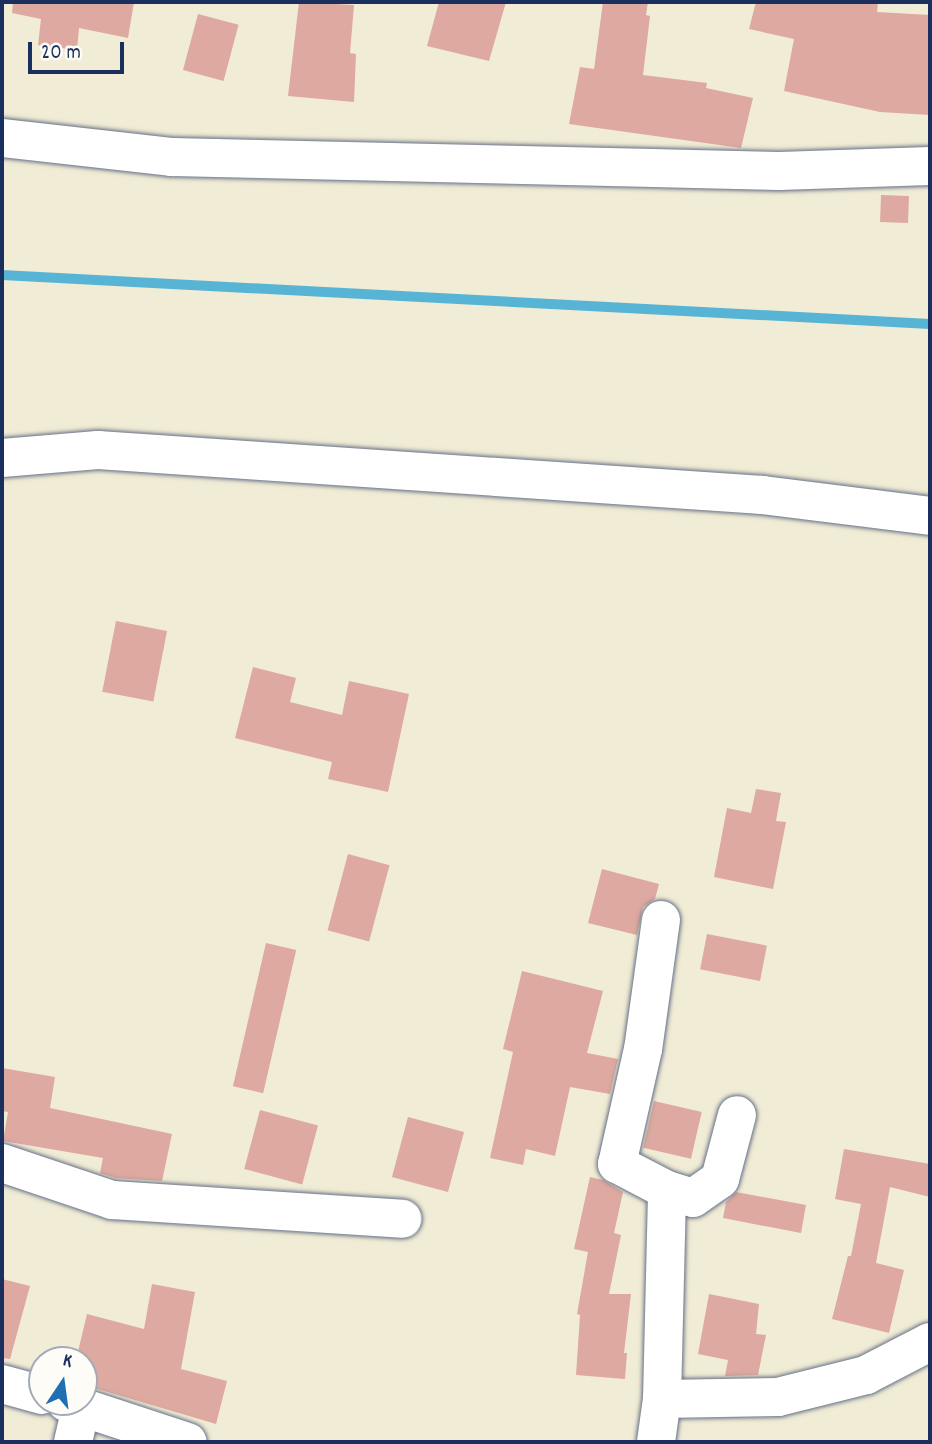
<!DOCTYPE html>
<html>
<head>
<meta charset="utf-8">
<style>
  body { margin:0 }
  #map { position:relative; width:932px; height:1444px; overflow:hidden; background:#f1ecd5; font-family:Dekko,sans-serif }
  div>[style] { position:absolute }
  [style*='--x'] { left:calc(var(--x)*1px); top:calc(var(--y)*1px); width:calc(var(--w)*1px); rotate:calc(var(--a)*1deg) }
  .stream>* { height:10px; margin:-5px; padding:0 5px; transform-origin:5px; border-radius:5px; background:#57b4d5 }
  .building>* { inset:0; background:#dda9a0; transform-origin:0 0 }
  .roads { filter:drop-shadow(0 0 2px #667188) drop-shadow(0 0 2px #667188) }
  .minor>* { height:38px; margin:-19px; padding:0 19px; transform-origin:19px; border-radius:19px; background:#fff }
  span { translate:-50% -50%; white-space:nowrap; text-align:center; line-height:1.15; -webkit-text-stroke:6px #fdfcf7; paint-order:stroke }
  .frame { position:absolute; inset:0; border:4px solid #1b2f5e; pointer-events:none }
  .north { position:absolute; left:28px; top:1346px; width:70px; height:70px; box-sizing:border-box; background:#fdfcf7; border:2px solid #a3aaba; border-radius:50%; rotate:13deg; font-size:19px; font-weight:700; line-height:28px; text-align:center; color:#1b2f5e }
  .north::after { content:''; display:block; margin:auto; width:24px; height:32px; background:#1f6fb2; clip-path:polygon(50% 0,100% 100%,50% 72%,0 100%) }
  .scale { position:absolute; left:28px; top:42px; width:96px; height:32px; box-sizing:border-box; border:4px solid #1b2f5e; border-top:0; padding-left:9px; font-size:21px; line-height:24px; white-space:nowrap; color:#1b2f5e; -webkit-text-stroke:5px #fdfcf7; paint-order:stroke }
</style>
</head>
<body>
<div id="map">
  <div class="stream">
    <div style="--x:2;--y:275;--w:929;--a:3.02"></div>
  </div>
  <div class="building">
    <div style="clip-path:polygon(13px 2px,134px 2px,128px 38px,79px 28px,77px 50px,38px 45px,41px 19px,12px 13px)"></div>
    <div style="clip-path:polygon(299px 2px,354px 5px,350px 53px,356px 54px,354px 102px,288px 96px)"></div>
    <div style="clip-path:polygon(439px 2px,506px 2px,489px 61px,427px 46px)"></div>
    <div style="clip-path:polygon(603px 2px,648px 2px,646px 15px,650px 16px,643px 75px,707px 83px,706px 88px,753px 98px,741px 148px,569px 124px,580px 67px,594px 69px)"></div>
    <div style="clip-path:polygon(756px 2px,878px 2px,877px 12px,930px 15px,930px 115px,880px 112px,784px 91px,794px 39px,749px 29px)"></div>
    <div style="left:198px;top:14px;width:42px;height:58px;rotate:15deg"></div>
    <div style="left:881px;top:195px;width:28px;height:27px;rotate:2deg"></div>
    <div style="left:116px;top:621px;width:52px;height:72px;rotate:11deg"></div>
    <div style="clip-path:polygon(253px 667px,296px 678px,290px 702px,342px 715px,349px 681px,409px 694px,388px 792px,328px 779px,332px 762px,235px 738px)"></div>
    <div style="clip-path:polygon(756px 789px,781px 793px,776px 821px,786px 822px,773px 889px,714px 877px,727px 808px,751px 813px)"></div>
    <div style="left:348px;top:854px;width:43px;height:79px;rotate:15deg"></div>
    <div style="clip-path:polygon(602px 869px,659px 884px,655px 899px,643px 907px,637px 935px,588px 923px)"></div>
    <div style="left:707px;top:934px;width:61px;height:36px;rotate:11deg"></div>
    <div style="left:266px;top:943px;width:31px;height:147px;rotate:13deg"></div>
    <div style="clip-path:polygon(522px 971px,603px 991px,587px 1053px,618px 1059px,610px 1094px,570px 1087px,555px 1156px,526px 1149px,523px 1165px,490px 1158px,513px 1052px,503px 1049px)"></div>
    <div style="clip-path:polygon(2px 1068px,55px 1077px,50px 1108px,172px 1134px,162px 1181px,116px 1178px,100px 1173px,103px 1158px,3px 1141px,8px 1112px,2px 1111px)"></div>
    <div style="left:654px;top:1101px;width:49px;height:48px;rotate:13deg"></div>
    <div style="left:260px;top:1110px;width:60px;height:61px;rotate:15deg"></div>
    <div style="left:408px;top:1117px;width:58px;height:62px;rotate:15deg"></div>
    <div style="clip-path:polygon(844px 1149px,930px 1164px,930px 1197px,890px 1187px,876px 1263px,904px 1270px,889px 1333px,832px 1319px,848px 1256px,851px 1256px,861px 1204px,835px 1199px)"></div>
    <div style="clip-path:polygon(590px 1177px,603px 1180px,623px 1192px,614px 1233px,621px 1235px,609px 1294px,631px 1294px,624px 1353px,627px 1353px,625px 1379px,576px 1375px,580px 1315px,577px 1314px,588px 1252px,574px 1249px)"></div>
    <div style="clip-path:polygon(736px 1192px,806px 1205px,801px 1233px,723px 1218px,726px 1202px)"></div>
    <div style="clip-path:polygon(2px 1279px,30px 1286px,10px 1359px,2px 1358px)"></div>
    <div style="clip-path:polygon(152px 1284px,195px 1292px,181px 1369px,227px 1381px,216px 1424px,84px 1385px,84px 1360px,76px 1360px,87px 1314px,144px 1329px)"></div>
    <div style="clip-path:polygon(709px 1294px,759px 1304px,756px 1334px,766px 1335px,758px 1375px,725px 1376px,728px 1360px,698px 1354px)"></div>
  </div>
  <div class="roads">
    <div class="minor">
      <div style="--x:2;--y:138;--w:171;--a:6.4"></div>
      <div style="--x:172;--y:157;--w:607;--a:1.32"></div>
      <div style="--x:779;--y:171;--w:151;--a:-1.9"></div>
      <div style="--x:2;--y:458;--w:96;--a:-4.8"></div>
      <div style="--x:98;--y:450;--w:666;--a:3.88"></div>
      <div style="--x:762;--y:495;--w:169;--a:7.1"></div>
      <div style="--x:661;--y:920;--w:130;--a:97.9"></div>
      <div style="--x:643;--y:1049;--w:118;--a:102.7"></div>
      <div style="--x:617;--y:1164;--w:56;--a:27.5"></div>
      <div style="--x:667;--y:1190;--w:27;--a:17"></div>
      <div style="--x:693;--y:1198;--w:33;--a:-35"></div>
      <div style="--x:720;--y:1179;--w:66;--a:-75.1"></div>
      <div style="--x:2;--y:1163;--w:116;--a:18.6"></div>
      <div style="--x:112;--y:1200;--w:291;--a:3.7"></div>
      <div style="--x:2;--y:1384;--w:41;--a:15.4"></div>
      <div style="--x:662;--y:1399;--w:116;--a:-1"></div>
      <div style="--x:778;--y:1397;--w:91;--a:-14"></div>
      <div style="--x:866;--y:1375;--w:72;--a:-27.3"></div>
      <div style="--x:66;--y:1402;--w:128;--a:18.2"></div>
      <div style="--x:73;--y:1442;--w:37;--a:-77"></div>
      <div style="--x:656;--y:1442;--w:43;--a:-82.1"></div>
      <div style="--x:662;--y:1399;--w:209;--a:-88.6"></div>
    </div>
  </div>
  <div class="frame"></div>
  <div class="north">K</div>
  <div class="scale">20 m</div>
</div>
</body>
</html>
